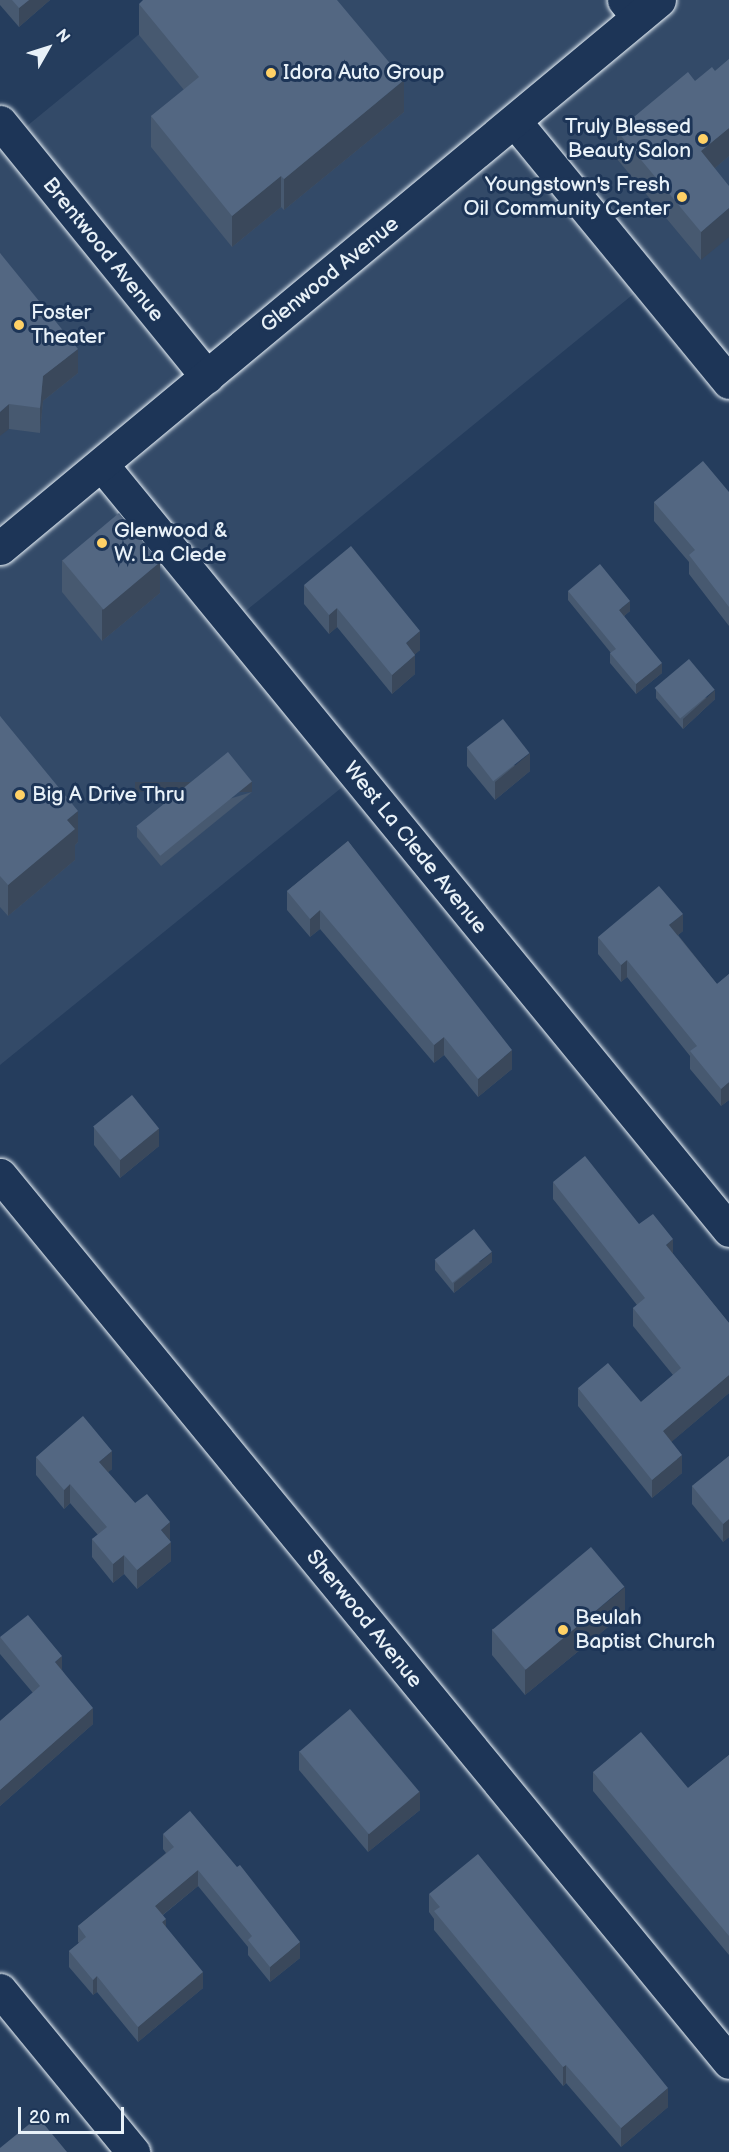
<!DOCTYPE html>
<html>
<head>
<meta charset="utf-8">
<style>
  body { margin:0 }
  #map { position:relative; width:729px; height:2152px; overflow:hidden; background:#253d5d; font-family:"Balsamiq Sans",sans-serif }
  div>[style] { position:absolute }
  [style*='--x'] { left:calc(var(--x)*1px); top:calc(var(--y)*1px); width:calc(var(--w)*1px); rotate:calc(var(--a)*1deg) }
  .built>* { inset:0; background:#334a68 }
  .roads { filter:drop-shadow(0 0 2px #e8f1f8) drop-shadow(0 0 2px #e8f1f8) }
  .minor>* { height:33px; margin:-16.5px; padding:0 16.5px; transform-origin:16.5px; border-radius:16.5px; background:#1d3557 }
  .major>* { height:33px; margin:-16.5px; padding:0 16.5px; transform-origin:16.5px; border-radius:16.5px; background:#1d3557 }
  .wall>* { inset:0; background:#475970 }
  .shaded-wall>* { inset:0; background:#3a485b; transform-origin:0 0 }
  .building>* { inset:0; background:#536782; transform-origin:0 0 }
  .dots>* { width:16px; height:16px; translate:-50% -50%; box-sizing:border-box; border:3px solid #1d3557; border-radius:50% }
  span { translate:-50% -50%; white-space:nowrap; text-align:center; line-height:1.15; -webkit-text-stroke:6px #1d3557; paint-order:stroke }
  .poi-label { font-size:21px; color:#e8f1f8 }
  .left { translate:0 -50%; text-align:left }
  .right { translate:-100% -50%; text-align:right }
  .street-label { font-size:21px; color:#e8f1f8 }
  .north { position:absolute; left:18px; top:18px; width:60px; height:60px; -webkit-text-stroke:4px #1d3557; paint-order:stroke; rotate:51deg; font-size:16px; font-weight:700; line-height:24px; text-align:center; color:#e8f1f8 }
  .north::after { content:''; display:block; margin:auto; width:21px; height:27px; background:#e8f1f8; clip-path:polygon(50% 0,100% 100%,50% 72%,0 100%) }
  .scale { position:absolute; left:18px; top:2107px; width:106px; height:27px; box-sizing:border-box; border:3px solid #e8f1f8; border-top:0; padding-left:8px; font-size:18px; line-height:21px; white-space:nowrap; color:#e8f1f8; -webkit-text-stroke:4px #1d3557; paint-order:stroke }
</style>
</head>
<body>
<div id="map">
  <div class="built">
    <div style="clip-path:polygon(181px 0,729px 0,729px 376px,647px 283px,231px 623px,356px 776px,0 1065px,0 148px)"></div>
  </div>
  <div class="roads">
    <div class="minor">
      <div style="--x:624;--y:0;--w:22;--a:51"></div>
      <div style="--x:0;--y:122;--w:328;--a:50.9"></div>
      <div style="--x:516;--y:123;--w:335;--a:50.6"></div>
      <div style="--x:102;--y:465;--w:989;--a:50.66"></div>
      <div style="--x:0;--y:1175;--w:1148;--a:50.58"></div>
      <div style="--x:0;--y:1990;--w:210;--a:50.6"></div>
    </div>
    <div class="major">
      <div style="--x:0;--y:548;--w:857;--a:-39.75"></div>
    </div>
  </div>
  <div class="wall">
    <div style="clip-path:polygon(0 0,50px 0,19px 27px,0 5px)"></div>
    <div style="clip-path:polygon(139px 4px,404px 112px,284px 210px,281px 207px,232px 247px,151px 147px,151px 116px,184px 90px,139px 35px)"></div>
    <div style="clip-path:polygon(729px 59px,729px 156px,715px 168px,701px 260px,617px 159px,617px 131px,695px 81px,715px 71px)"></div>
    <div style="clip-path:polygon(0 253px,78px 373px,43px 401px,40px 433px,9px 429px)"></div>
    <div style="clip-path:polygon(729px 492px,729px 626px,689px 574px,689px 562px,654px 521px,654px 502px)"></div>
    <div style="clip-path:polygon(62px 560px,160px 593px,102px 641px,62px 592px)"></div>
    <div style="clip-path:polygon(304px 585px,420px 650px,415px 654px,415px 674px,392px 694px,337px 627px,329px 634px,304px 604px)"></div>
    <div style="clip-path:polygon(568px 591px,630px 611px,624px 616px,662px 673px,636px 694px,610px 663px,610px 653px,611px 653px,568px 600px)"></div>
    <div style="clip-path:polygon(656px 689px,715px 699px,683px 729px,656px 698px)"></div>
    <div style="clip-path:polygon(0 716px,78px 842px,75px 845px,75px 860px,8px 916px,0 907px)"></div>
    <div style="clip-path:polygon(467px 748px,530px 771px,495px 800px,467px 766px)"></div>
    <div style="clip-path:polygon(252px 792px,161px 866px,137px 837px,137px 827px)"></div>
    <div style="clip-path:polygon(348px 841px,512px 1069px,478px 1097px,444px 1055px,434px 1063px,320px 929px,310px 937px,287px 910px,287px 891px)"></div>
    <div style="clip-path:polygon(683px 931px,678px 935px,717px 984px,729px 974px,729px 1100px,721px 1106px,690px 1069px,690px 1056px,627px 977px,621px 982px,598px 954px,598px 937px)"></div>
    <div style="clip-path:polygon(94px 1127px,159px 1146px,120px 1178px,94px 1145px)"></div>
    <div style="clip-path:polygon(553px 1182px,639px 1224px,673px 1254px,729px 1323px,729px 1393px,671px 1442px,682px 1473px,652px 1498px,578px 1406px,578px 1388px,641px 1402px,673px 1375px,633px 1326px,633px 1308px,637px 1305px,553px 1199px)"></div>
    <div style="clip-path:polygon(435px 1261px,492px 1262px,454px 1293px,435px 1270px)"></div>
    <div style="clip-path:polygon(729px 1456px,729px 1537px,723px 1542px,692px 1504px,692px 1486px)"></div>
    <div style="clip-path:polygon(36px 1457px,112px 1469px,108px 1472px,135px 1503px,170px 1541px,171px 1561px,137px 1589px,124px 1574px,113px 1583px,92px 1557px,92px 1539px,98px 1535px,70px 1503px,64px 1509px,36px 1475px)"></div>
    <div style="clip-path:polygon(625px 1613px,525px 1695px,492px 1655px,492px 1629px)"></div>
    <div style="clip-path:polygon(0 1637px,62px 1670px,93px 1724px,0 1806px,0 1721px,33px 1693px,0 1654px)"></div>
    <div style="clip-path:polygon(299px 1751px,420px 1810px,368px 1852px,299px 1770px)"></div>
    <div style="clip-path:polygon(729px 1755px,729px 1955px,593px 1791px,593px 1772px,688px 1788px)"></div>
    <div style="clip-path:polygon(163px 1834px,300px 1958px,270px 1982px,248px 1955px,248px 1947px,198px 1886px,163px 1915px,166px 1928px,203px 1988px,138px 2042px,97px 1992px,93px 1995px,69px 1967px,69px 1951px,79px 1943px,78px 1942px,78px 1926px,166px 1853px,163px 1849px)"></div>
    <div style="clip-path:polygon(429px 1894px,668px 2107px,621px 2147px,566px 2083px,563px 2086px,434px 1930px,434px 1919px,429px 1912px)"></div>
  </div>
  <div class="shaded-wall">
    <div style="clip-path:polygon(29px 0,50px 0,19px 27px,19px 8px)"></div>
    <div style="clip-path:polygon(404px 80px,404px 112px,284px 210px,284px 179px)"></div>
    <div style="clip-path:polygon(729px 128px,729px 156px,701px 180px,701px 151px)"></div>
    <div style="clip-path:polygon(281px 176px,281px 207px,232px 247px,232px 216px)"></div>
    <div style="clip-path:polygon(729px 208px,729px 237px,701px 260px,701px 232px)"></div>
    <div style="clip-path:polygon(78px 349px,78px 373px,43px 401px,40px 433px,40px 408px,43px 376px)"></div>
    <div style="clip-path:polygon(9px 404px,9px 429px,0 436px,0 412px)"></div>
    <div style="clip-path:polygon(160px 562px,160px 593px,102px 641px,102px 610px)"></div>
    <div style="clip-path:polygon(630px 601px,630px 611px,619px 620px,619px 610px)"></div>
    <div style="clip-path:polygon(337px 608px,337px 627px,329px 634px,329px 615px)"></div>
    <div style="clip-path:polygon(420px 631px,420px 650px,406px 662px,406px 643px)"></div>
    <div style="clip-path:polygon(415px 655px,415px 674px,392px 694px,392px 675px)"></div>
    <div style="clip-path:polygon(662px 663px,662px 673px,636px 694px,636px 684px)"></div>
    <div style="clip-path:polygon(715px 690px,715px 699px,683px 729px,683px 719px)"></div>
    <div style="clip-path:polygon(530px 753px,530px 771px,495px 800px,495px 782px)"></div>
    <div style="left:252px;top:782px;width:10px;height:117px;rotate:90deg"></div>
    <div style="clip-path:polygon(78px 811px,78px 842px,75px 845px,75px 860px,8px 916px,8px 885px,67px 820px)"></div>
    <div style="clip-path:polygon(320px 910px,320px 929px,310px 937px,310px 919px)"></div>
    <div style="clip-path:polygon(683px 914px,683px 931px,669px 942px,669px 925px)"></div>
    <div style="clip-path:polygon(627px 960px,627px 977px,621px 982px,621px 965px)"></div>
    <div style="clip-path:polygon(444px 1037px,444px 1055px,434px 1063px,434px 1045px)"></div>
    <div style="clip-path:polygon(512px 1050px,512px 1069px,478px 1097px,478px 1079px)"></div>
    <div style="clip-path:polygon(729px 1082px,729px 1100px,721px 1106px,721px 1089px)"></div>
    <div style="clip-path:polygon(159px 1128px,159px 1146px,120px 1178px,120px 1160px)"></div>
    <div style="clip-path:polygon(673px 1239px,673px 1257px,666px 1245px)"></div>
    <div style="clip-path:polygon(492px 1252px,492px 1262px,454px 1293px,454px 1283px)"></div>
    <div style="clip-path:polygon(729px 1375px,729px 1393px,663px 1449px,663px 1431px)"></div>
    <div style="clip-path:polygon(112px 1451px,112px 1469px,99px 1480px,99px 1462px)"></div>
    <div style="clip-path:polygon(682px 1455px,682px 1473px,652px 1498px,652px 1480px)"></div>
    <div style="clip-path:polygon(70px 1484px,70px 1503px,64px 1509px,64px 1490px)"></div>
    <div style="clip-path:polygon(729px 1519px,729px 1537px,723px 1542px,723px 1524px)"></div>
    <div style="clip-path:polygon(170px 1522px,170px 1541px,161px 1530px)"></div>
    <div style="clip-path:polygon(171px 1542px,171px 1561px,137px 1589px,137px 1570px)"></div>
    <div style="clip-path:polygon(124px 1555px,124px 1574px,113px 1583px,113px 1564px)"></div>
    <div style="clip-path:polygon(625px 1587px,625px 1613px,525px 1695px,525px 1669px)"></div>
    <div style="clip-path:polygon(62px 1656px,62px 1672px,55px 1662px)"></div>
    <div style="clip-path:polygon(93px 1708px,93px 1724px,0 1806px,0 1790px)"></div>
    <div style="clip-path:polygon(420px 1791px,420px 1810px,368px 1852px,368px 1833px)"></div>
    <div style="clip-path:polygon(198px 1870px,198px 1886px,155px 1921px,155px 1906px)"></div>
    <div style="clip-path:polygon(166px 1919px,166px 1934px,162px 1922px)"></div>
    <div style="clip-path:polygon(300px 1942px,300px 1958px,270px 1982px,270px 1967px)"></div>
    <div style="clip-path:polygon(203px 1972px,203px 1988px,138px 2042px,138px 2027px)"></div>
    <div style="clip-path:polygon(97px 1976px,97px 1992px,93px 1995px,93px 1980px)"></div>
    <div style="clip-path:polygon(566px 2065px,566px 2083px,563px 2086px,563px 2067px)"></div>
    <div style="clip-path:polygon(668px 2088px,668px 2107px,621px 2147px,621px 2128px)"></div>
  </div>
  <div class="building">
    <div style="clip-path:polygon(12px 0,29px 0,19px 8px)"></div>
    <div style="clip-path:polygon(143px 0,337px 0,404px 80px,284px 179px,281px 176px,232px 216px,151px 116px,199px 77px,139px 4px)"></div>
    <div style="clip-path:polygon(729px 59px,729px 128px,701px 151px,729px 186px,729px 208px,701px 232px,617px 131px,688px 72px,695px 81px,712px 67px,715px 71px)"></div>
    <div style="clip-path:polygon(0 253px,78px 349px,43px 376px,40px 408px,9px 404px,0 412px)"></div>
    <div style="clip-path:polygon(703px 461px,729px 492px,729px 607px,689px 555px,695px 550px,654px 502px)"></div>
    <div style="left:119px;top:513px;width:64px;height:74px;rotate:50deg"></div>
    <div style="clip-path:polygon(351px 546px,420px 631px,406px 643px,415px 655px,392px 675px,337px 608px,329px 615px,304px 585px)"></div>
    <div style="clip-path:polygon(600px 564px,630px 601px,619px 610px,662px 663px,636px 684px,610px 653px,616px 649px,568px 591px)"></div>
    <div style="left:689px;top:659px;width:40px;height:45px;rotate:50deg"></div>
    <div style="clip-path:polygon(0 716px,78px 811px,67px 820px,75px 829px,8px 885px,0 876px)"></div>
    <div style="left:503px;top:719px;width:43px;height:46px;rotate:52deg"></div>
    <div style="left:228px;top:752px;width:38px;height:118px;rotate:51deg"></div>
    <div style="clip-path:polygon(348px 841px,512px 1050px,478px 1079px,444px 1037px,434px 1045px,320px 910px,310px 919px,287px 891px)"></div>
    <div style="clip-path:polygon(659px 886px,683px 914px,669px 925px,717px 984px,729px 974px,729px 1082px,721px 1089px,690px 1051px,697px 1046px,627px 960px,621px 965px,598px 937px)"></div>
    <div style="left:132px;top:1095px;width:43px;height:50px;rotate:51deg"></div>
    <div style="clip-path:polygon(585px 1156px,639px 1224px,653px 1214px,673px 1239px,666px 1245px,729px 1323px,729px 1375px,663px 1431px,682px 1455px,652px 1480px,578px 1388px,608px 1363px,641px 1402px,681px 1368px,633px 1308px,645px 1298px,553px 1182px)"></div>
    <div style="left:474px;top:1229px;width:29px;height:50px;rotate:52deg"></div>
    <div style="clip-path:polygon(83px 1416px,112px 1451px,99px 1462px,135px 1503px,147px 1494px,170px 1522px,161px 1530px,171px 1542px,137px 1570px,124px 1555px,113px 1564px,92px 1539px,107px 1527px,70px 1484px,64px 1490px,36px 1457px)"></div>
    <div style="clip-path:polygon(729px 1456px,729px 1519px,723px 1524px,692px 1486px)"></div>
    <div style="left:591px;top:1547px;width:52px;height:129px;rotate:50deg"></div>
    <div style="clip-path:polygon(28px 1615px,62px 1656px,55px 1662px,93px 1708px,0 1790px,0 1721px,40px 1686px,0 1637px)"></div>
    <div style="left:350px;top:1709px;width:108px;height:66px;rotate:50deg"></div>
    <div style="clip-path:polygon(641px 1732px,688px 1788px,729px 1755px,729px 1936px,593px 1772px)"></div>
    <div style="clip-path:polygon(190px 1811px,237px 1867px,240px 1865px,300px 1942px,270px 1967px,248px 1940px,252px 1936px,198px 1870px,155px 1906px,166px 1919px,162px 1922px,203px 1972px,138px 2027px,97px 1976px,93px 1980px,69px 1951px,86px 1937px,78px 1926px,174px 1847px,163px 1834px)"></div>
    <div style="clip-path:polygon(478px 1854px,668px 2088px,621px 2128px,566px 2065px,563px 2067px,434px 1911px,440px 1907px,429px 1894px)"></div>
    <div style="clip-path:polygon(38px 2117px,67px 2152px,0 2152px,0 2148px)"></div>
  </div>
  <div class="dots">
    <div style="left:271px;top:73px;background:#ffd166"></div>
    <div style="left:703px;top:139px;background:#ffd166"></div>
    <div style="left:682px;top:197px;background:#ffd166"></div>
    <div style="left:19px;top:325px;background:#ffd166"></div>
    <div style="left:102px;top:543px;background:#ffd166"></div>
    <div style="left:20px;top:795px;background:#ffd166"></div>
    <div style="left:563px;top:1630px;background:#ffd166"></div>
  </div>
  <div class="poi-label">
    <span class="left" style="left:283px;top:73px">Idora Auto Group</span>
    <span class="right" style="left:691px;top:139px">Truly Blessed<br>Beauty Salon</span>
    <span class="right" style="left:670px;top:197px">Youngstown's Fresh<br>Oil Community Center</span>
    <span class="left" style="left:31px;top:325px">Foster<br>Theater</span>
    <span class="left" style="left:114px;top:543px">Glenwood &amp;<br>W. La Clede</span>
    <span class="left" style="left:32px;top:795px">Big A Drive Thru</span>
    <span class="left" style="left:575px;top:1630px">Beulah<br>Baptist Church</span>
  </div>
  <div class="street-label">
    <span style="left:103px;top:250px;rotate:51deg">Brentwood Avenue</span>
    <span style="left:330px;top:275px;rotate:-39deg">Glenwood Avenue</span>
    <span style="left:415px;top:848px;rotate:51deg">West La Clede Avenue</span>
    <span style="left:364px;top:1619px;rotate:51deg">Sherwood Avenue</span>
  </div>
  <div class="north">N</div>
  <div class="scale">20 m</div>
</div>
</body>
</html>
